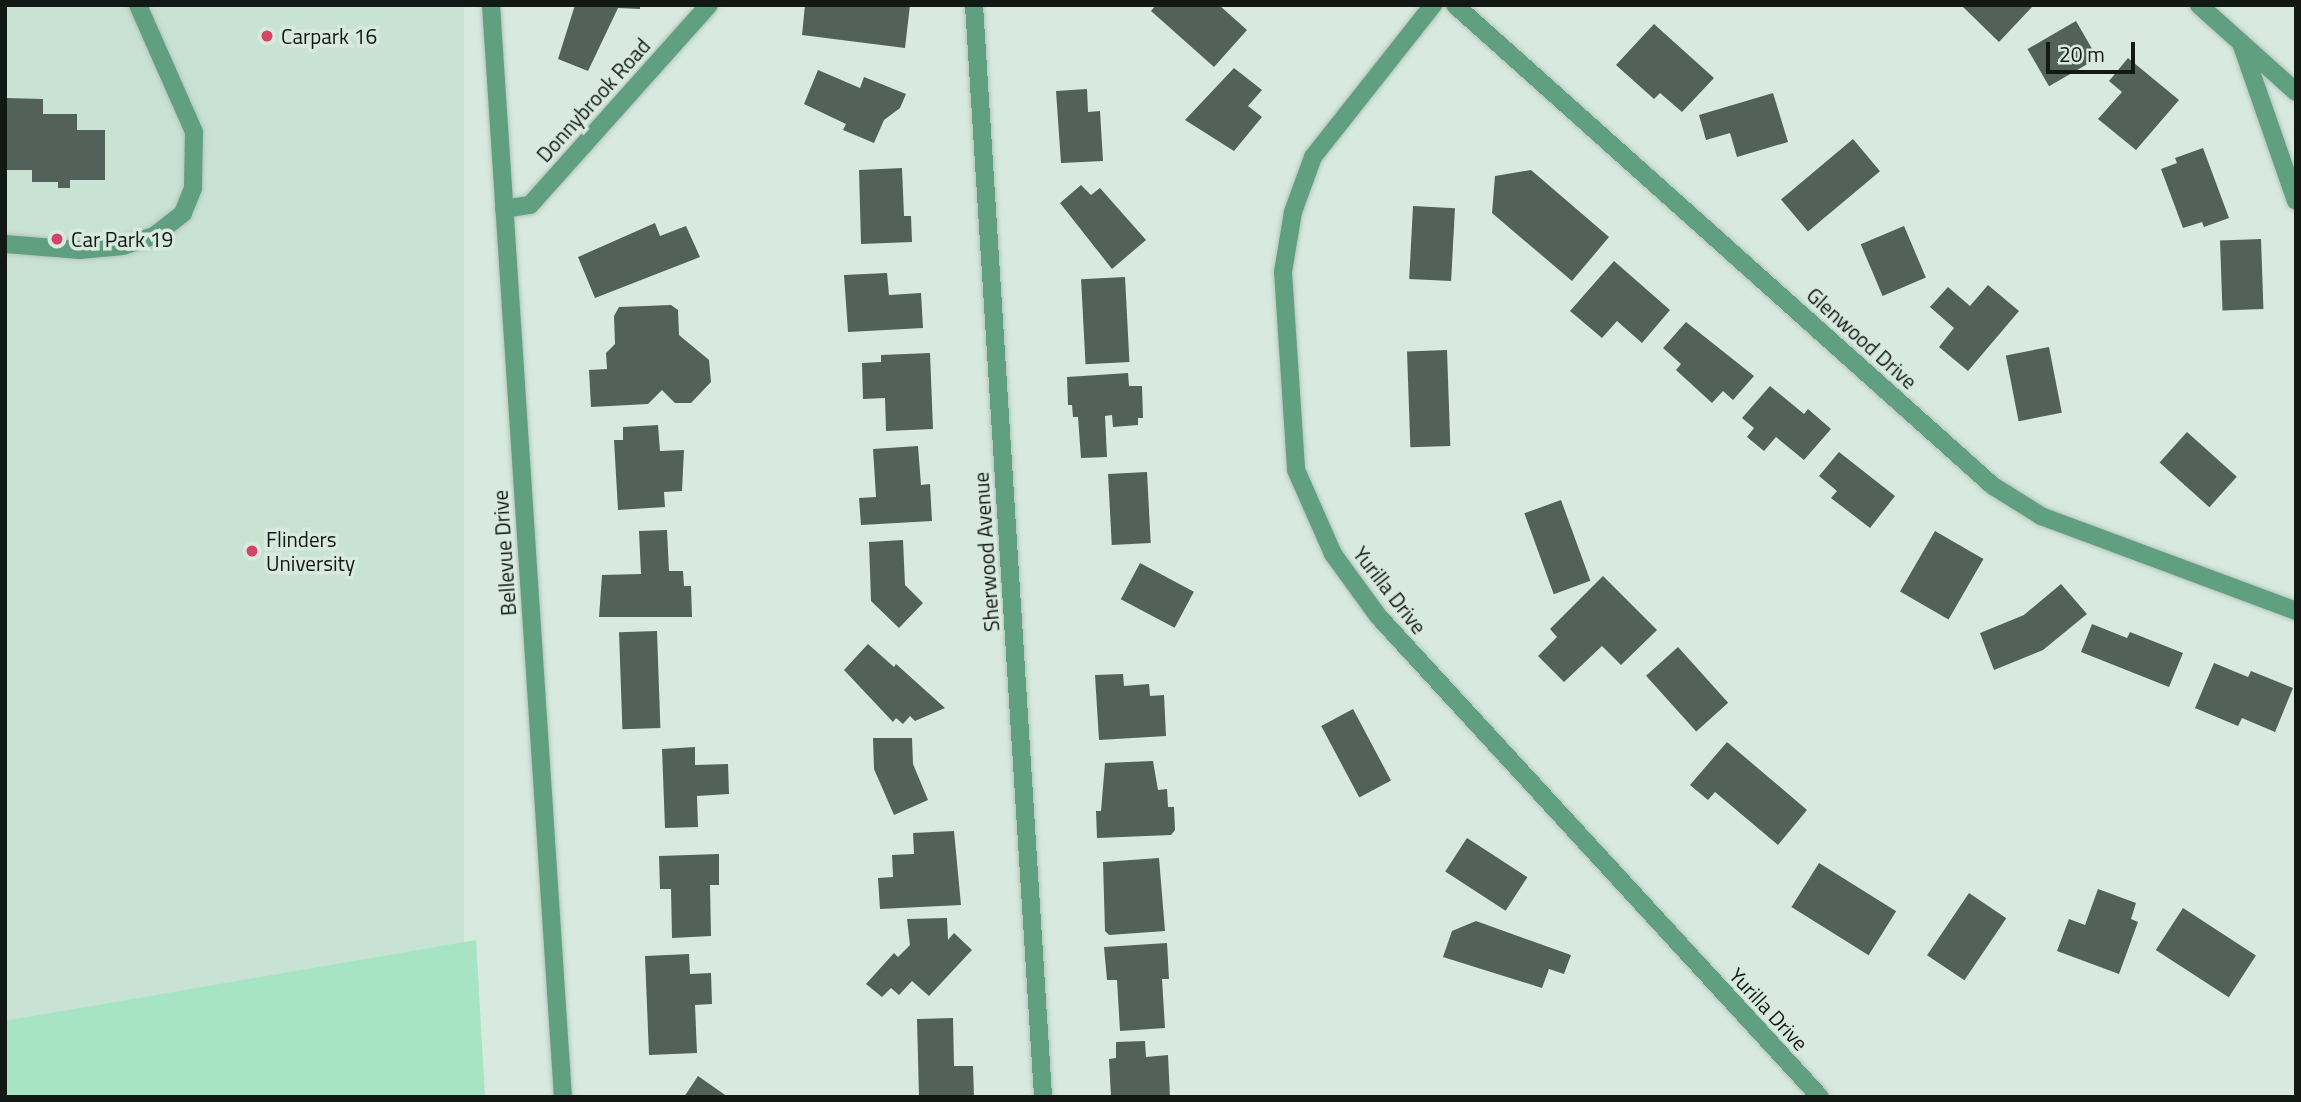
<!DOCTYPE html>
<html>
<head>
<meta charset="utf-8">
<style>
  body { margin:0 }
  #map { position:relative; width:2301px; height:1102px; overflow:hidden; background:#d8eae0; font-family:"Titillium Web",sans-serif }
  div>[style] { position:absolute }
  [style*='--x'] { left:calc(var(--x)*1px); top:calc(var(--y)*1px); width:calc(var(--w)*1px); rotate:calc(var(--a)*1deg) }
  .built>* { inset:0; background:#c8e2d4; transform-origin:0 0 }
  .green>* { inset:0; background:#a6e4c4 }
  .building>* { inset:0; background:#526159; transform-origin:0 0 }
  .roads { filter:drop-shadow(0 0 2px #b4c4bb) drop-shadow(0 0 2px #b4c4bb) }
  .street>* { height:18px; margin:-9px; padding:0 9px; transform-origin:9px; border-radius:9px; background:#60a080 }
  .dots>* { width:19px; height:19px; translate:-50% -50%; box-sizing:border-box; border:4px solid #d8eae0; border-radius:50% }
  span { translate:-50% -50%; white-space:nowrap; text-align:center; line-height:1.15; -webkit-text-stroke:7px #d8eae0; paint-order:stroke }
  .poi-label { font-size:21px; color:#121814 }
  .left { translate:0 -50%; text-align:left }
  .street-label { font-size:21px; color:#121814 }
  .frame { position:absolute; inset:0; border:7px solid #121814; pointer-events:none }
  .scale { position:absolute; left:2046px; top:42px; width:89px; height:32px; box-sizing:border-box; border:4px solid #121814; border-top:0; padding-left:9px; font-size:21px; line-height:24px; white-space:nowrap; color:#121814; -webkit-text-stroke:5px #d8eae0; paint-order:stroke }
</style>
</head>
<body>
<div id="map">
  <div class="built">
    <div style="left:5px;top:5px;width:459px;height:1092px"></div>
  </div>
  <div class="green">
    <div style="clip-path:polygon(476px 940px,485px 1097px,5px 1097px,5px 1021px)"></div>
  </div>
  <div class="building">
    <div style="clip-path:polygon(575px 5px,640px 5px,640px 9px,618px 8px,588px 71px,558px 59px)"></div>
    <div style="clip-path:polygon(805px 5px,910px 5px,905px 48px,802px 35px)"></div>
    <div style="clip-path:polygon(1156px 5px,1219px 5px,1247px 30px,1214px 67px,1151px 11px)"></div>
    <div style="clip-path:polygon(1961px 5px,2030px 5px,2032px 7px,1999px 42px)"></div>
    <div style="left:2076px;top:21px;width:43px;height:56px;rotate:60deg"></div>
    <div style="clip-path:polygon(1654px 24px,1714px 78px,1682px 112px,1660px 93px,1654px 99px,1616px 65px)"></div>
    <div style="clip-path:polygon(2128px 58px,2179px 100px,2136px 150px,2098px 119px,2122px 92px,2109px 81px)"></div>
    <div style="clip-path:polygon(1234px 68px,1262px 90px,1248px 106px,1262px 117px,1234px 151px,1185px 120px)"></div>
    <div style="clip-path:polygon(818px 70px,860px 88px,864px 77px,906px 94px,900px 108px,884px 120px,874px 143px,843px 130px,846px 124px,804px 104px)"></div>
    <div style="clip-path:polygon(1087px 89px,1088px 112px,1100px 111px,1103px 161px,1061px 163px,1056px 91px)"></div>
    <div style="clip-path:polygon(1773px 93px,1788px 142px,1737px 157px,1730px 133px,1706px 140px,1699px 115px)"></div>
    <div style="clip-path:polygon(5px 98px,43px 99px,43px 114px,77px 114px,77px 130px,105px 130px,105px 180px,70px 180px,70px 188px,58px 188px,58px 182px,32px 182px,32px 170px,5px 170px)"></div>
    <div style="left:1853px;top:139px;width:42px;height:94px;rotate:50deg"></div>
    <div style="clip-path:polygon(2203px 148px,2229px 218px,2204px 227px,2202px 222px,2183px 228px,2161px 169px,2177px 163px,2175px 158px)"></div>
    <div style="clip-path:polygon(902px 168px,904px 216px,911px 216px,912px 242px,861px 244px,859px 170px)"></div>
    <div style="clip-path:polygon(1531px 170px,1609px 237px,1572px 281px,1492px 213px,1495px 176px)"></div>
    <div style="clip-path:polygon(1081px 185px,1091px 195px,1100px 188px,1146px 240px,1112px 269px,1060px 203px)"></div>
    <div style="left:1413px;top:206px;width:42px;height:73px;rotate:3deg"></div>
    <div style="clip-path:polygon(655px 223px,660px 236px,686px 226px,700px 257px,595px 298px,578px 257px)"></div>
    <div style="left:1904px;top:226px;width:56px;height:47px;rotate:67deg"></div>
    <div style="left:2261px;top:239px;width:70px;height:41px;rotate:88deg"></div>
    <div style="clip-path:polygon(1614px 261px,1670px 310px,1642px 343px,1617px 321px,1602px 338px,1570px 311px)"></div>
    <div style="clip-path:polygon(887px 273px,889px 295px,921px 293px,923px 328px,848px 332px,844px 275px)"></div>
    <div style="left:1125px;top:277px;width:85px;height:44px;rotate:87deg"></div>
    <div style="clip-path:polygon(1988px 285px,2019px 311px,1968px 371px,1939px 347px,1954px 328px,1930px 307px,1948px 287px,1970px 306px)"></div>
    <div style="clip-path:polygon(671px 305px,678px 310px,679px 335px,709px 360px,711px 382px,691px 403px,675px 403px,662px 390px,648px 404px,591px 407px,589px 370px,607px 369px,606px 353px,615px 344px,614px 316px,619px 307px)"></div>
    <div style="clip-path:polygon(1686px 322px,1754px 376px,1733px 400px,1723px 391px,1712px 403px,1676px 370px,1681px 364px,1663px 348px)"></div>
    <div style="left:2049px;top:347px;width:67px;height:44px;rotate:79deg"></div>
    <div style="left:1447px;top:350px;width:96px;height:40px;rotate:88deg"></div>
    <div style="clip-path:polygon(930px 353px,933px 429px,886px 431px,885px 398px,863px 399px,862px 363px,881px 362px,881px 355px)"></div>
    <div style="clip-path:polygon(1128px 373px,1129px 386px,1142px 386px,1143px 418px,1138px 418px,1138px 425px,1113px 427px,1112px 415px,1105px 416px,1107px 457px,1081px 458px,1078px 417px,1073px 417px,1072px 405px,1068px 405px,1067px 377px)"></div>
    <div style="clip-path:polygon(1770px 386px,1804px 414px,1808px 409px,1831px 429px,1804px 460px,1776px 437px,1764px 451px,1747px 437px,1754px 428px,1742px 418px)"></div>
    <div style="clip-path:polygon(658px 425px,660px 451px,684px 450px,682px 491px,664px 492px,665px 507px,618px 510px,614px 440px,623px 440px,623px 427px)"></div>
    <div style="left:2187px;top:432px;width:67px;height:41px;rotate:42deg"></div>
    <div style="clip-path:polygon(918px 446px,921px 485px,930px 484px,932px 521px,861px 525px,859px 498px,876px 497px,873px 449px)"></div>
    <div style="clip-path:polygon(1839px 452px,1895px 496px,1870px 528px,1831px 498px,1837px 491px,1819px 476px)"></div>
    <div style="left:1147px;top:472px;width:71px;height:39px;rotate:87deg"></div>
    <div style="left:1561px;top:500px;width:86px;height:39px;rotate:70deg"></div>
    <div style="clip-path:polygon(667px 530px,669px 571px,683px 571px,684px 586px,691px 586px,692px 617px,599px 617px,602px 575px,641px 574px,639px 531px)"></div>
    <div style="left:1935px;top:531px;width:56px;height:70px;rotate:30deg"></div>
    <div style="clip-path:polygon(903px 540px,905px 585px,923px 603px,899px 628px,871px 601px,869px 542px)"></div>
    <div style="left:1140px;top:563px;width:61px;height:41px;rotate:28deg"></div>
    <div style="clip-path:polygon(1603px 576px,1657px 630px,1621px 665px,1602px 646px,1564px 682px,1538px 656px,1557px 637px,1550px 629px)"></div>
    <div style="clip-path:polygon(2061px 584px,2087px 614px,2043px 650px,1994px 670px,1980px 633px,2024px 615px)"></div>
    <div style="clip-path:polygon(2092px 624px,2127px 638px,2130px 632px,2183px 653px,2169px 687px,2081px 652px)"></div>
    <div style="left:657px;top:631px;width:97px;height:38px;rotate:88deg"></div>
    <div style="clip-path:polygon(868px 644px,894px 667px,896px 664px,945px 708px,915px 721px,910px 716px,903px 724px,896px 718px,893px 722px,844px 670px)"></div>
    <div style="left:1678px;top:647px;width:75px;height:43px;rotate:48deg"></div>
    <div style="clip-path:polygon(2214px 663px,2248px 677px,2251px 671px,2293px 688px,2275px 732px,2242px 718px,2238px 726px,2195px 708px)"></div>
    <div style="clip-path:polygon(1123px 674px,1124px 686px,1149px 684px,1150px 696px,1164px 695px,1166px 736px,1099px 740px,1095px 675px)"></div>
    <div style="left:1353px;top:709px;width:81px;height:36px;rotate:62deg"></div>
    <div style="clip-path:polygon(873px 738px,912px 738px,913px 764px,928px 800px,894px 815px,874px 769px)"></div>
    <div style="clip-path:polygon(1727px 742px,1807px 810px,1778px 845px,1715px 792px,1708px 800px,1690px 785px)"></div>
    <div style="clip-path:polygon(695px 747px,695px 765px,728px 764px,729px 794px,697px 796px,698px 827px,665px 828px,662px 749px)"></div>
    <div style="clip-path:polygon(1153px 761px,1158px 790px,1167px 789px,1168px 807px,1174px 807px,1175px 830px,1171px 835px,1097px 838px,1096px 811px,1101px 811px,1105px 763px)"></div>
    <div style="clip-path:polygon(954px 831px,961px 905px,880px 909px,878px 878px,893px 877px,892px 855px,914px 854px,913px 833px)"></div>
    <div style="left:1467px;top:838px;width:72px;height:40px;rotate:33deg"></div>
    <div style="clip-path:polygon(719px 854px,719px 885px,710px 885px,711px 936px,672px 938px,671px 889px,660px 889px,659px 856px)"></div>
    <div style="clip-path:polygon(1159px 858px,1165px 931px,1109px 935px,1105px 931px,1103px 862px)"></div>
    <div style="left:1819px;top:863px;width:91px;height:52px;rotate:32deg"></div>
    <div style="clip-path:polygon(2098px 889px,2136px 903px,2131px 919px,2138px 922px,2119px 974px,2057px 951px,2069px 919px,2085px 925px)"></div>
    <div style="left:1969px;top:893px;width:45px;height:75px;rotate:34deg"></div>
    <div style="left:2183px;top:908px;width:87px;height:50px;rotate:33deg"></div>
    <div style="clip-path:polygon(947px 918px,948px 940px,954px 933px,972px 950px,929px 996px,912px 981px,899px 995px,891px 988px,882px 997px,866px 984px,894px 953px,898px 957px,910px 945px,907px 919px)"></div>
    <div style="clip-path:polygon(1476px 921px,1571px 955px,1564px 974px,1549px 969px,1542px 988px,1443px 957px,1452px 931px)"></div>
    <div style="clip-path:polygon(1167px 943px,1169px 979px,1162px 979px,1165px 1028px,1120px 1031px,1117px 980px,1107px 980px,1104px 947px)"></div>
    <div style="clip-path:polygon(689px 954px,690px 974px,711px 973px,712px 1004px,695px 1005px,697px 1053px,649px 1055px,645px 956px)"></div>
    <div style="clip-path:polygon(953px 1018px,954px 1066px,973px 1066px,974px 1097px,919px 1097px,917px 1019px)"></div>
    <div style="clip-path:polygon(1145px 1041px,1146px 1057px,1168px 1055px,1170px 1097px,1111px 1097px,1109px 1059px,1116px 1058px,1116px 1042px)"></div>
    <div style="clip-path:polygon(698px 1076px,728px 1097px,684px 1097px)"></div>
  </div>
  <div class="roads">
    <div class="street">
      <div style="--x:491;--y:5;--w:1094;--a:86.23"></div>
      <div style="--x:974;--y:5;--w:1094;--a:86.38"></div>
      <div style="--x:1433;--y:5;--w:194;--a:128.3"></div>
      <div style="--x:1313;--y:157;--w:59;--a:110"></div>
      <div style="--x:1293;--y:212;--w:61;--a:99.5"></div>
      <div style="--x:1283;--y:272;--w:198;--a:86.2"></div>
      <div style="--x:1296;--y:470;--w:92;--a:66.2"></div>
      <div style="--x:1333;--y:554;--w:77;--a:54"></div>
      <div style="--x:1378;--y:616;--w:653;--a:47.42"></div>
      <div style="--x:1455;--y:5;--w:722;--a:41.8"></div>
      <div style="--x:1993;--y:486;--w:57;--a:32"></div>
      <div style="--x:2041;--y:516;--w:272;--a:20.4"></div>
      <div style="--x:2199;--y:5;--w:130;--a:41.9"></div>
      <div style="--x:2241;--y:43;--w:167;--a:70.8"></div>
      <div style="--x:504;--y:209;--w:26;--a:-9"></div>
      <div style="--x:530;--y:205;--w:268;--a:-48.2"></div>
      <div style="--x:5;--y:244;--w:75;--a:4.6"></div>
      <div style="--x:80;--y:250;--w:43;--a:-5.3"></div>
      <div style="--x:123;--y:246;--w:33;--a:-18"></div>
      <div style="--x:154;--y:236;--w:37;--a:-38"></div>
      <div style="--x:183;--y:213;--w:27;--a:-68"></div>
      <div style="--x:193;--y:188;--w:56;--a:-89"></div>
      <div style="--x:194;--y:132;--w:139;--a:-113.8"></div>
    </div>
  </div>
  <div class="dots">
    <div style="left:267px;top:36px;background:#d44464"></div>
    <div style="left:57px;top:239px;background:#d44464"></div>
    <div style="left:252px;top:551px;background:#d44464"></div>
  </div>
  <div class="poi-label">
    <span class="left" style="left:281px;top:36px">Carpark 16</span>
    <span class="left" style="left:71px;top:239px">Car Park 19</span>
    <span class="left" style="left:266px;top:551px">Flinders<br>University</span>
  </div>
  <div class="street-label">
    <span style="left:593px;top:100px;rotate:-48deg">Donnybrook Road</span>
    <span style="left:1862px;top:338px;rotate:42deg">Glenwood Drive</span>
    <span style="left:986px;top:552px;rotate:-94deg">Sherwood Avenue</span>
    <span style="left:504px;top:553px;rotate:-94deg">Bellevue Drive</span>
    <span style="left:1390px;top:590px;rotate:52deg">Yurilla Drive</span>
    <span style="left:1769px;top:1009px;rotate:47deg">Yurilla Drive</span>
  </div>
  <div class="frame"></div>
  <div class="scale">20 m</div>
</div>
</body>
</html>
